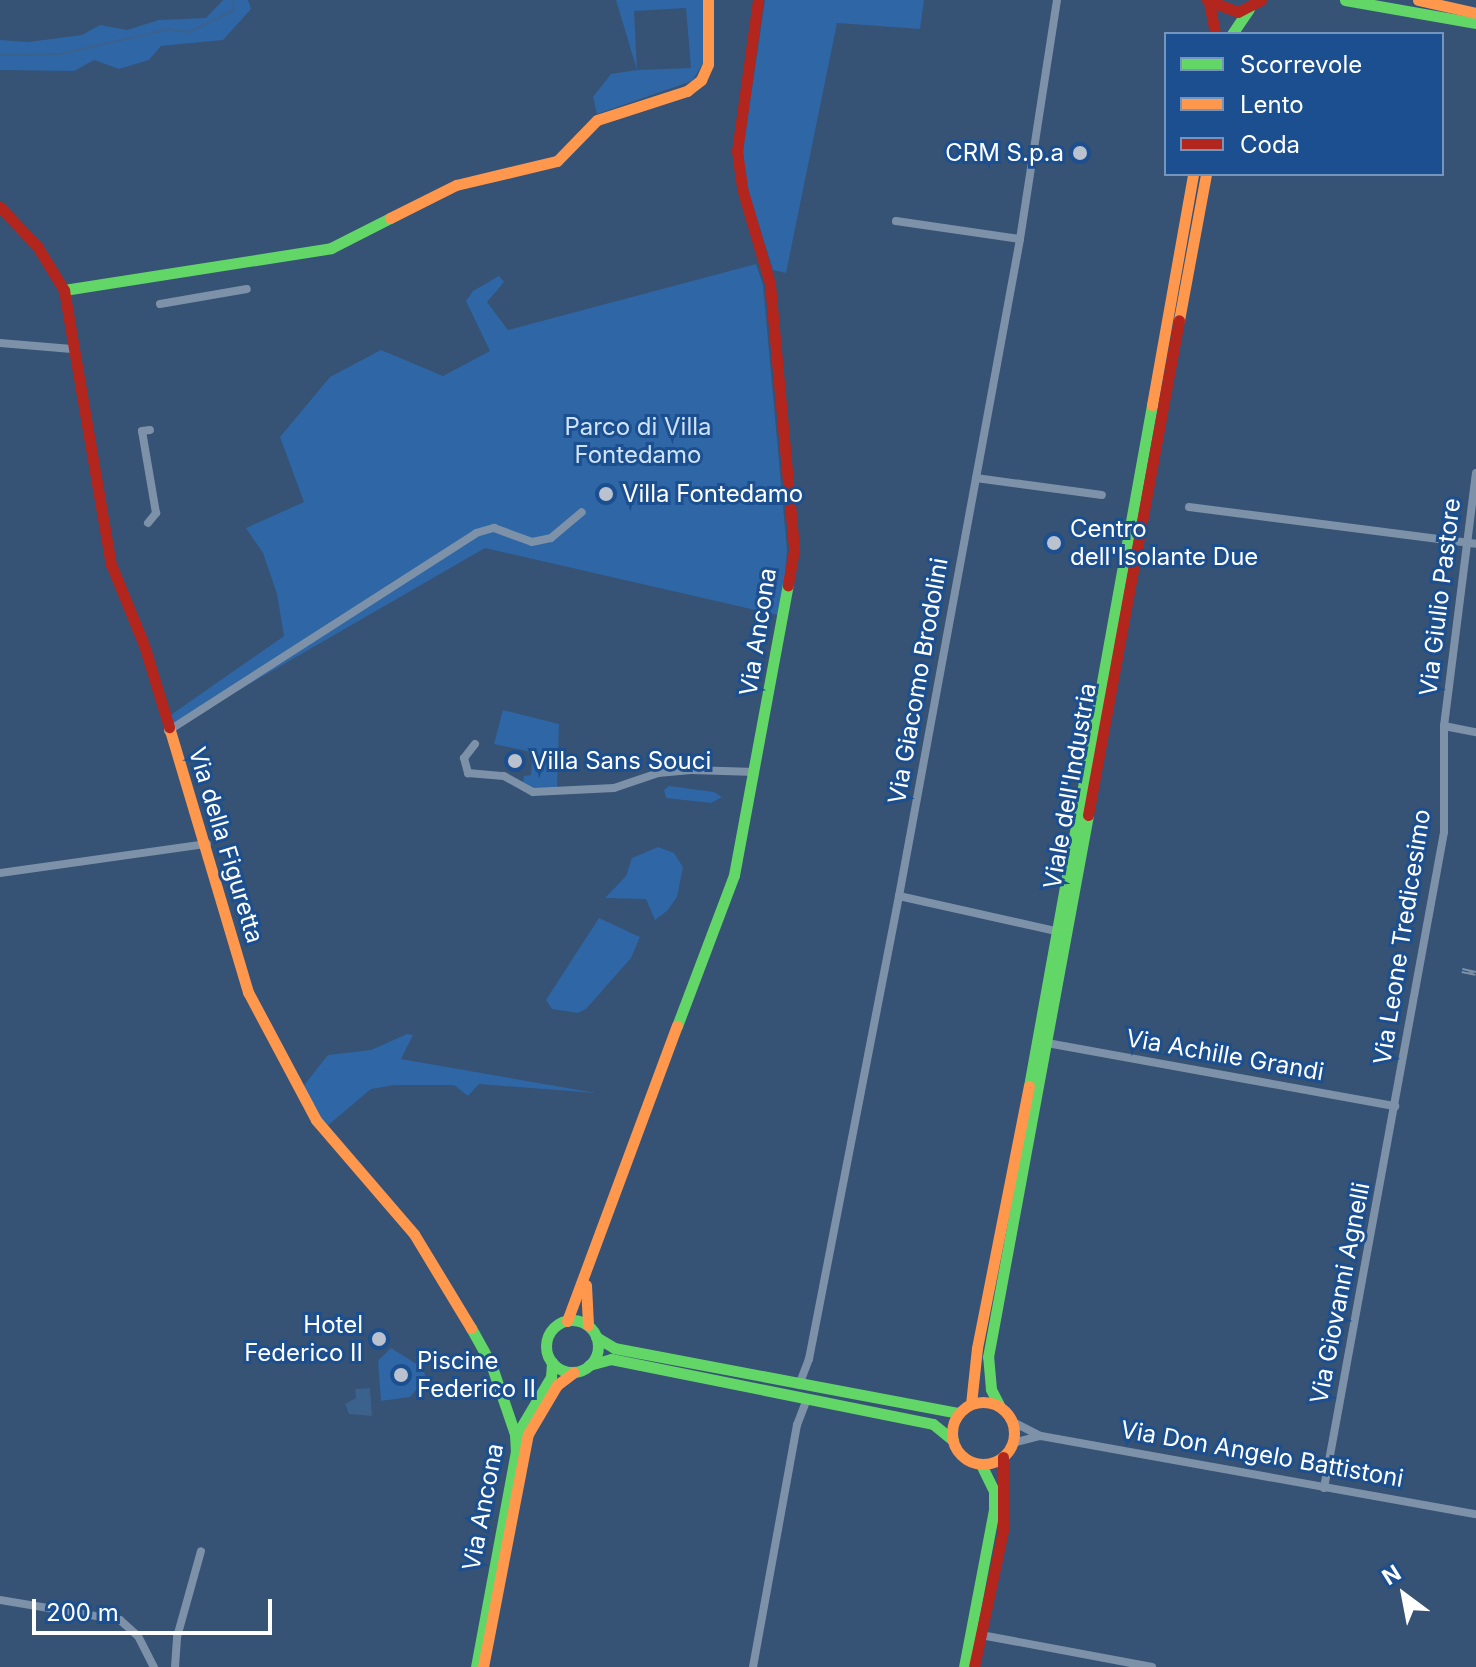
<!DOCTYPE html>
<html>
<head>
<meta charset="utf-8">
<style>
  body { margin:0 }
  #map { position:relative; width:1476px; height:1667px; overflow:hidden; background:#365274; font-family:Inter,sans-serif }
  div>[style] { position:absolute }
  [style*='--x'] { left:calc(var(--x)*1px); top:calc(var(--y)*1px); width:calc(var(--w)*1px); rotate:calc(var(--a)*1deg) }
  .green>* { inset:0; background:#2f66a5 }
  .water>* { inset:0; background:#3b618d }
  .stream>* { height:2px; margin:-1px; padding:0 1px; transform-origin:1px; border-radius:1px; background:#3b618d }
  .street>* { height:8px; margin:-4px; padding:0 4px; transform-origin:4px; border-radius:4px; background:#7d92a8 }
  .fast>* { height:11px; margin:-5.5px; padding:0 5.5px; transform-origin:5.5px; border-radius:5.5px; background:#63d668 }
  .fast>.ring { margin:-5.5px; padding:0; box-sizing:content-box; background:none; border:11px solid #63d668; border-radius:50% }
  .slow>* { height:11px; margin:-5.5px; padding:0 5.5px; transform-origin:5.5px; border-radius:5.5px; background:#ff974d }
  .slow>.ring { margin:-5.5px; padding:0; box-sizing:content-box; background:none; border:11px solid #ff974d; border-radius:50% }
  .jam>* { height:11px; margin:-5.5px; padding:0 5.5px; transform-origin:5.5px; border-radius:5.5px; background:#b3261e }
  .rail>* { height:5px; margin-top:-2.5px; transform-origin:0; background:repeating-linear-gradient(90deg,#1b4f8f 0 6px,#7e92a7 0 12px); box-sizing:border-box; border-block:2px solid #7e92a7 }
  .dots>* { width:22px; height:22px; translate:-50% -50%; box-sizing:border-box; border:4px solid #1b4f8f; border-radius:50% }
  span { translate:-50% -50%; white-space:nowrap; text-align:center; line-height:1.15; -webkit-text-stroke:6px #1b4f8f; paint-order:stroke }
  .poi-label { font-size:24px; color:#fff }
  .right { translate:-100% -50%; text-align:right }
  .left { translate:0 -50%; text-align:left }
  .park-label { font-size:24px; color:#cfe3fa }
  .street-label { font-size:24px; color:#fff }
  .legend { position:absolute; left:1164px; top:32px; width:280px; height:144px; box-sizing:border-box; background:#1b4f8f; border:2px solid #7695bc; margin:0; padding:10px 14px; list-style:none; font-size:24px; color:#fff }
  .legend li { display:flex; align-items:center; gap:16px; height:40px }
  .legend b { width:40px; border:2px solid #7695bc }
  .north { position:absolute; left:1364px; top:1555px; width:80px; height:80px; -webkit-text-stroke:6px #1b4f8f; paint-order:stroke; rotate:328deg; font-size:22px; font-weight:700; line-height:32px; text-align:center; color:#fff }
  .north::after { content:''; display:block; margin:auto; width:28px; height:36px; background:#fff; clip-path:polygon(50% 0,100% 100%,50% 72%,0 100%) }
  .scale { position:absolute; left:32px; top:1599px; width:240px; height:36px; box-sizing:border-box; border:4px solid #fff; border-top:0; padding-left:10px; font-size:24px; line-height:28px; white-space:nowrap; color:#fff; -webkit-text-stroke:6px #1b4f8f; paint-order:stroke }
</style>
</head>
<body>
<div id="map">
  <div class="green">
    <div style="clip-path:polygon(223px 0,248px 0,251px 9px,223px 40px,161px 46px,149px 60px,119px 69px,94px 60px,74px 71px,0 70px,0 40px,28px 42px,82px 35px,100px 25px,127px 30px,159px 20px,206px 18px)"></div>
    <div style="clip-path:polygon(evenodd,616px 0,703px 0,704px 62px,692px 81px,597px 114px,593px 97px,611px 74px,637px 70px,616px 0,686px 8px,691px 68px,637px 70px,634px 11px,686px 8px)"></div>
    <div style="clip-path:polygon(765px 0,924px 0,920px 29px,837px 23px,786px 273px,773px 270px,745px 180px,743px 150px)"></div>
    <div style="clip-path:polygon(756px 264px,763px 285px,787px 550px,782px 616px,485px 548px,168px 731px,165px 719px,284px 636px,277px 594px,263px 553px,246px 528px,304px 502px,280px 437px,330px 377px,381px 350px,443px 376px,490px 351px,466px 301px,473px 291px,499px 276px,504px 282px,487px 302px,508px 330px)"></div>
    <div style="clip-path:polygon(503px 710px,559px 724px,557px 790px,538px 791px,523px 783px,524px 776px,531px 775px,532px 756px,527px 751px,494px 744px)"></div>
    <div style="clip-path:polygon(669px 786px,714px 792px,722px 797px,711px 803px,666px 798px,664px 790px)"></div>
    <div style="clip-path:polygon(658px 847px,674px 853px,683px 867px,677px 897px,667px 911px,655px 920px,646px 899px,605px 898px,626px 876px,632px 858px)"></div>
    <div style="clip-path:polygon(599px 918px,640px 937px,631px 958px,586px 1009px,578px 1013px,552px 1009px,546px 1000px)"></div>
    <div style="clip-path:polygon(407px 1034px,413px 1035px,401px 1059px,596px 1093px,479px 1084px,468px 1096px,454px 1085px,395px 1085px,371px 1089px,326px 1127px,301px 1089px,328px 1055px,371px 1050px)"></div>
    <div style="clip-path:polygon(391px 1348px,423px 1368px,426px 1378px,410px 1397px,381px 1401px,378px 1361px)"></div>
  </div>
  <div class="water">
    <div style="clip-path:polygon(370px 1388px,372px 1416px,349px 1414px,345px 1404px,356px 1398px,355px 1389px)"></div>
  </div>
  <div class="stream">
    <div style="--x:0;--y:55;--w:60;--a:-1"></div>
    <div style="--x:60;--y:54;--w:112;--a:-12.9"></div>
    <div style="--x:169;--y:29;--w:20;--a:9"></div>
    <div style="--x:189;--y:32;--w:50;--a:-26.1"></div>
    <div style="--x:234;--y:10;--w:10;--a:-96"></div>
  </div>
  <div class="street">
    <div style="--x:896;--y:221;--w:125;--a:8.3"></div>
    <div style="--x:160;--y:304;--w:88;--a:-9.8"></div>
    <div style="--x:0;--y:343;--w:72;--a:4.8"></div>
    <div style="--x:976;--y:478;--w:127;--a:7.7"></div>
    <div style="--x:1189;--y:507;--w:289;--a:7.3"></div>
    <div style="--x:148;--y:523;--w:13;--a:-51"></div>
    <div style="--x:156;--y:513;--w:83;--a:-99.7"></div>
    <div style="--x:142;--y:431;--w:8;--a:-7"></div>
    <div style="--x:1444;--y:726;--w:33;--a:11"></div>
    <div style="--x:168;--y:731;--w:366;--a:-32.7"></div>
    <div style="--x:476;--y:533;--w:19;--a:-16"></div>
    <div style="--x:494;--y:528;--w:40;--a:20.2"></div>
    <div style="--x:532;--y:542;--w:19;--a:-12"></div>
    <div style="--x:551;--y:538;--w:40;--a:-40"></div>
    <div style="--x:475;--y:744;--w:18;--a:128"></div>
    <div style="--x:464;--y:758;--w:16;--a:75"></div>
    <div style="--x:468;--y:773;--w:36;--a:5"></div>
    <div style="--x:504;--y:776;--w:33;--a:29"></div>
    <div style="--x:533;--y:792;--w:81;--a:-2.8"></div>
    <div style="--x:614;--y:788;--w:46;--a:-18.8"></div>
    <div style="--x:658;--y:773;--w:33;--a:-5"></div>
    <div style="--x:691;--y:770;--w:64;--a:1.8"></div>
    <div style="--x:0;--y:873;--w:209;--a:-8"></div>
    <div style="--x:899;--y:896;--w:161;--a:12.6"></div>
    <div style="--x:1047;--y:1043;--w:354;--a:10.3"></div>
    <div style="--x:799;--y:1385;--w:28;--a:-69"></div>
    <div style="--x:809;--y:1359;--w:472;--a:-79"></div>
    <div style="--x:899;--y:896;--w:668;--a:-79.56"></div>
    <div style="--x:1020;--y:239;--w:242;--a:-81.2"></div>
    <div style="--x:1013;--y:1422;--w:31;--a:27"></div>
    <div style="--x:1041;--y:1436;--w:442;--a:10.2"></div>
    <div style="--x:1013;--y:1443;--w:27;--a:-15"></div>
    <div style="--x:1324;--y:1488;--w:667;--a:-79.63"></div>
    <div style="--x:1444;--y:832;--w:106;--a:-90"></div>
    <div style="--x:1444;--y:726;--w:255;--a:-82.8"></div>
    <div style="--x:0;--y:1600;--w:122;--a:9.5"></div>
    <div style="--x:120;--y:1620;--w:24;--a:42"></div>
    <div style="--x:138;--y:1636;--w:35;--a:63"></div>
    <div style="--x:981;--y:1635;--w:174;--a:10.6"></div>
    <div style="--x:175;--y:1667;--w:30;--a:-86"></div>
    <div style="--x:177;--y:1637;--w:89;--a:-74.4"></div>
    <div style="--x:753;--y:1667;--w:246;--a:-79.7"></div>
    <div style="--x:797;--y:1425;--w:26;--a:-69"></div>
  </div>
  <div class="fast">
    <div style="--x:1345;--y:0;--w:133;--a:10"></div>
    <div style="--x:1232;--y:34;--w:30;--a:-56"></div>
    <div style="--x:64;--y:290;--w:270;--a:-8.9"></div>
    <div style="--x:331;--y:248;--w:66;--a:-27"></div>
    <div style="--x:677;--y:1026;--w:161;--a:-69.3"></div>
    <div style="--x:734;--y:875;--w:295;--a:-79.5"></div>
    <div style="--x:1029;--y:1086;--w:692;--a:-79.76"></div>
    <div class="ring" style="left:546px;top:1320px;width:41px;height:41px"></div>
    <div style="--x:471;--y:1328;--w:41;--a:60.9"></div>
    <div style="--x:491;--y:1364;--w:74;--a:71.1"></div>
    <div style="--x:515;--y:1434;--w:20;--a:87"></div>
    <div style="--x:596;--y:1337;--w:21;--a:31"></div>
    <div style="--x:614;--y:1348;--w:351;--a:10.7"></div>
    <div style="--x:589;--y:1365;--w:23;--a:-15"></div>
    <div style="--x:611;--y:1359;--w:328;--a:11.4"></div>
    <div style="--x:933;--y:1424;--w:26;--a:39"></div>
    <div style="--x:999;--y:1405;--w:18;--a:-117"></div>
    <div style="--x:991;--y:1389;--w:32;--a:-95"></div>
    <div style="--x:988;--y:1357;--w:551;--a:-79.55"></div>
    <div style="--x:476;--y:1667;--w:242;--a:-79.5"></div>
    <div style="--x:520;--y:1429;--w:61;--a:-59.2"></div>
    <div style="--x:551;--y:1377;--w:15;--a:-86"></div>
    <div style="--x:964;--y:1667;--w:161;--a:-79.2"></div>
    <div style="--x:994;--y:1509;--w:18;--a:-90"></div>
    <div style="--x:994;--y:1491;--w:30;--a:-116"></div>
  </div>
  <div class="slow">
    <div style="--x:1418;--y:0;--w:59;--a:12.6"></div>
    <div style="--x:390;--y:218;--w:74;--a:-26.6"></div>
    <div style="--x:456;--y:185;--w:104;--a:-13.4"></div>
    <div style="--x:557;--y:161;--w:57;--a:-45.7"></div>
    <div style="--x:597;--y:120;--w:95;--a:-17.9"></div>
    <div style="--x:687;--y:91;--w:18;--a:-38"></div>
    <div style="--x:701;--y:80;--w:17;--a:-66"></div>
    <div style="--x:708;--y:64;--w:64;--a:-90"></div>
    <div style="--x:1179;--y:320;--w:148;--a:-79.5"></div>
    <div style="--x:1152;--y:405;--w:235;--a:-79.9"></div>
    <div style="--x:169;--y:727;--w:277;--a:73.4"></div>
    <div style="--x:248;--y:992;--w:145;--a:62"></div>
    <div style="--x:316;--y:1120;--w:150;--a:49.3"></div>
    <div style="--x:414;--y:1234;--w:110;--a:58.8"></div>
    <div style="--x:586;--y:1285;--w:40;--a:87.1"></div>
    <div style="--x:567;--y:1321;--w:315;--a:-69.6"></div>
    <div class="ring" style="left:952px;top:1402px;width:51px;height:51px"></div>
    <div style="--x:971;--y:1404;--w:56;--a:-83.9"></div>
    <div style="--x:977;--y:1348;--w:267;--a:-78.8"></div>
    <div style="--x:483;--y:1667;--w:237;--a:-79.1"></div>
    <div style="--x:528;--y:1434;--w:57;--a:-59.4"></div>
    <div style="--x:557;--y:1385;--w:21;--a:-37"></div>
  </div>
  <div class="jam">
    <div style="--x:758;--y:0;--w:152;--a:97.9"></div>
    <div style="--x:737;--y:151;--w:37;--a:82"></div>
    <div style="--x:742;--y:188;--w:100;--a:73.7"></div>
    <div style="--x:770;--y:284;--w:267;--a:84.8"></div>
    <div style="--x:794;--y:550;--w:36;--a:100"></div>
    <div style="--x:1207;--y:0;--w:33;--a:21"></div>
    <div style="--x:1238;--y:12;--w:26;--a:-28"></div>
    <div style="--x:1209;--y:2;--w:33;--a:79"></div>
    <div style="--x:0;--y:207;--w:54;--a:46.5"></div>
    <div style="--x:37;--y:246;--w:52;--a:58.5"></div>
    <div style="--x:64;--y:290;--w:278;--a:80.3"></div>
    <div style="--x:111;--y:564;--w:87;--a:67.8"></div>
    <div style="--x:144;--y:645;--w:86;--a:73"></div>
    <div style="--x:1088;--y:815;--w:503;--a:-79.58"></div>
    <div style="--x:974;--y:1667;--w:140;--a:-78"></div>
    <div style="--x:1003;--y:1530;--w:73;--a:-90"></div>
  </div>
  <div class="rail">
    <div style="--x:1462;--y:970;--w:14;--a:12"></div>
  </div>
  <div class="dots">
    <div style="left:1080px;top:153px;background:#b9c2ce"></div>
    <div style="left:606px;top:494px;background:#b9c2ce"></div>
    <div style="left:1054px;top:543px;background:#b9c2ce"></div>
    <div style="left:515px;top:761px;background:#b9c2ce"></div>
    <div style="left:379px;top:1339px;background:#b9c2ce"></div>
    <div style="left:401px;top:1375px;background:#b9c2ce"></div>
  </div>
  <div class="poi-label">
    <span class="right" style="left:1064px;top:153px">CRM S.p.a</span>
    <span class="left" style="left:622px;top:494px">Villa Fontedamo</span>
    <span class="left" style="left:1070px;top:543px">Centro<br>dell'Isolante Due</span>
    <span class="left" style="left:531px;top:761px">Villa Sans Souci</span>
    <span class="right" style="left:363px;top:1339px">Hotel<br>Federico II</span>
    <span class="left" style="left:417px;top:1375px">Piscine<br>Federico II</span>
  </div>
  <div class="park-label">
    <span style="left:638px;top:441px">Parco di Villa<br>Fontedamo</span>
  </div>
  <div class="street-label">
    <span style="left:1440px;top:597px;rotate:-83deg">Via Giulio Pastore</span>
    <span style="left:758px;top:632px;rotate:-81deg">Via Ancona</span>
    <span style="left:918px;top:681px;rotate:-80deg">Via Giacomo Brodolini</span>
    <span style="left:1070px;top:786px;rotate:-80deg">Viale dell'Industria</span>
    <span style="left:226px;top:845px;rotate:73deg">Via della Figuretta</span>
    <span style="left:1402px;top:937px;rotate:-81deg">Via Leone Tredicesimo</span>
    <span style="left:1225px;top:1055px;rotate:10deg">Via Achille Grandi</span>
    <span style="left:1340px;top:1293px;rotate:-79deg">Via Giovanni Agnelli</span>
    <span style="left:1262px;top:1454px;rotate:10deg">Via Don Angelo Battistoni</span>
    <span style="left:483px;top:1507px;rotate:-79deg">Via Ancona</span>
  </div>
  <ul class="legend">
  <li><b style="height:10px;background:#63d668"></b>Scorrevole</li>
  <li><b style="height:10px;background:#ff974d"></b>Lento</li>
  <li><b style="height:10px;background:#b3261e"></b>Coda</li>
  </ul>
  <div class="north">N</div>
  <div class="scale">200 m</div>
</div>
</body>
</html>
